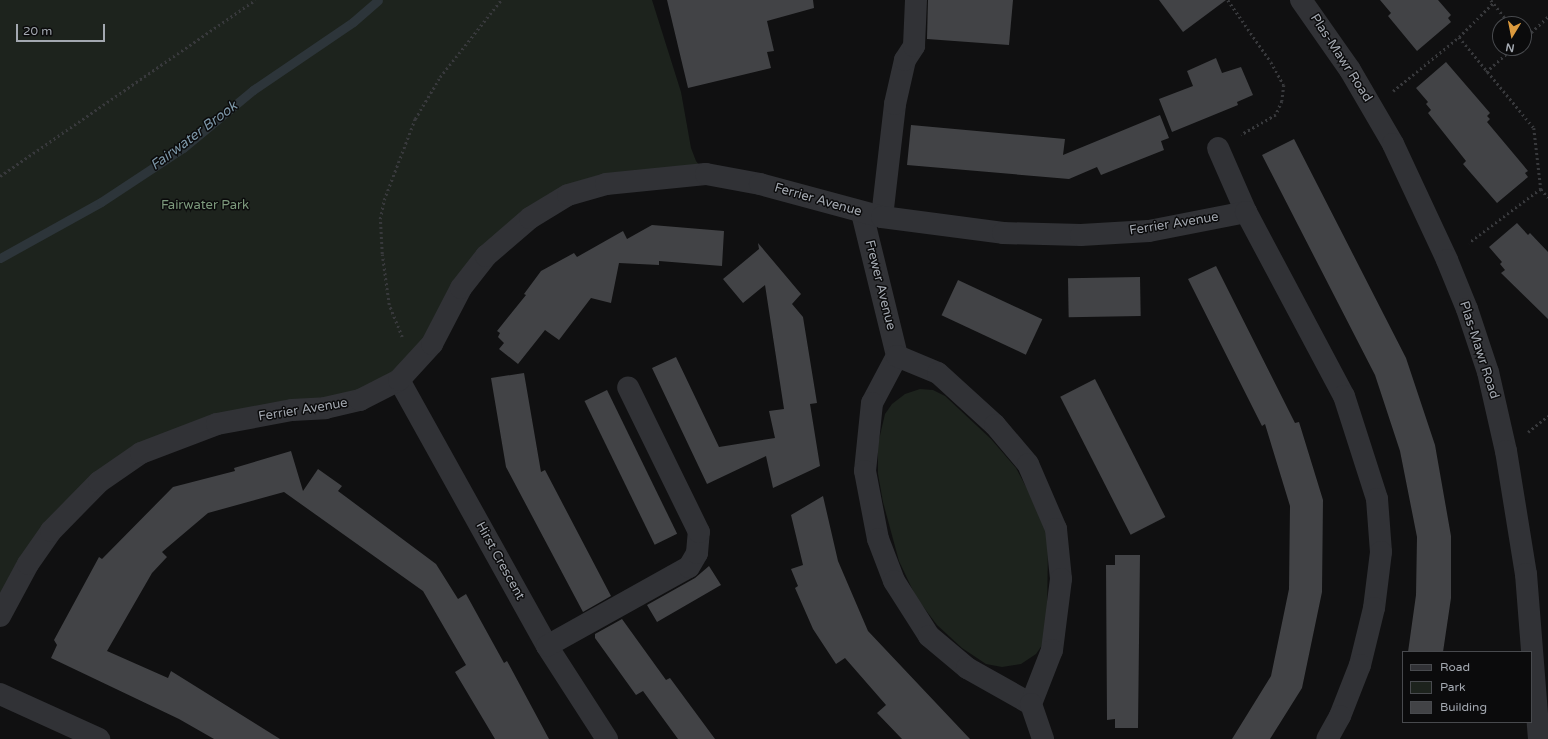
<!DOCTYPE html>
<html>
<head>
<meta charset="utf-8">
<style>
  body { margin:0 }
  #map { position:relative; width:1548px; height:739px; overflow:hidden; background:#101011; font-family:"Varela Round",sans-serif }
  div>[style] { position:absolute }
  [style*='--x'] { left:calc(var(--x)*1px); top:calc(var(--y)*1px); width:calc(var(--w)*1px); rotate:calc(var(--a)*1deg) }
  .green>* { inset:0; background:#1d231d }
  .stream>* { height:9px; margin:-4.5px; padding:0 4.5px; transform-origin:4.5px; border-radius:4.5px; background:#2d353a }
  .building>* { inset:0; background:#424346; transform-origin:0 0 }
  .path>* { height:2.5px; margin-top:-1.25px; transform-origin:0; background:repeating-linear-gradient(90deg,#38393c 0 2px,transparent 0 5px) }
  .minor>* { height:22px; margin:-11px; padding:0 11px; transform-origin:11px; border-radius:11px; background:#313236 }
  span { translate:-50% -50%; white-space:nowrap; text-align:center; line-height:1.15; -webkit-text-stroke:3px #0b0b0c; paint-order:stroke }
  .street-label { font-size:13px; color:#a3a8b0 }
  .park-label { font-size:13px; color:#7c997c }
  .water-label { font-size:14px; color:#7d97a8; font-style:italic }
  .legend { position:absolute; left:1402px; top:651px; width:130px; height:72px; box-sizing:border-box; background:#0b0b0c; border:1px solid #484a4e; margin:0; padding:5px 7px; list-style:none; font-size:12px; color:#a3a8b0 }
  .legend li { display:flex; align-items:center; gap:8px; height:20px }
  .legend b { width:20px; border:1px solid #484a4e }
  .north { position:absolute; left:1492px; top:16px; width:40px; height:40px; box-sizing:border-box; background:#0b0b0c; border:1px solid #484a4e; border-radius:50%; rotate:190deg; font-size:11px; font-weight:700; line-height:16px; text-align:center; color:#a3a8b0 }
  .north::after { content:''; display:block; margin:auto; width:14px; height:18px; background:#db9a3e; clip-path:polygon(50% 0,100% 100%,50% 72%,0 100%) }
  .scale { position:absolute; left:16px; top:24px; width:89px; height:18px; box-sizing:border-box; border:2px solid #a3a8b0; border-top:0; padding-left:5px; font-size:12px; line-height:14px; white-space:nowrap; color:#a3a8b0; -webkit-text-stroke:3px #0b0b0c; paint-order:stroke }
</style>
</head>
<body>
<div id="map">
  <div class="green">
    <div style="clip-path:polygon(0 0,652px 0,681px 92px,691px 148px,696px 161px,706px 174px,660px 177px,530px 218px,399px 380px,217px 424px,99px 482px,0 616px)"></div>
    <div style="clip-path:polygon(920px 389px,933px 390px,945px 396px,991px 439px,1016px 468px,1040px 513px,1048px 540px,1047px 617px,1043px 644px,1036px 654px,1021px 664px,1002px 667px,986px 664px,962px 648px,937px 625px,916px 597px,899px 561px,883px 502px,878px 474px,878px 444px,885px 414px,892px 404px,905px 394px)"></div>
  </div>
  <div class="stream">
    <div style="--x:0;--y:258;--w:115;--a:-29"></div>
    <div style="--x:101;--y:202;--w:98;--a:-33.4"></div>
    <div style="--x:183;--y:148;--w:91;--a:-39.6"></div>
    <div style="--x:253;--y:90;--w:121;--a:-34.2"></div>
    <div style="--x:353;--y:22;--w:33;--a:-41"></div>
  </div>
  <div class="building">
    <div style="clip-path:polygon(667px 0,813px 0,814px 8px,767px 21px,774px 51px,767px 52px,771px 68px,688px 88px)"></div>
    <div style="clip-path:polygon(928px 0,1013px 0,1009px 45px,927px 39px)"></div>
    <div style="clip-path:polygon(1159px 0,1226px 0,1183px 32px)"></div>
    <div style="clip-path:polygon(1380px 0,1438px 0,1451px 15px,1448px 18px,1451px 22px,1417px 51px,1388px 16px,1391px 13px)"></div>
    <div style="clip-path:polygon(1216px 58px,1222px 73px,1241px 67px,1253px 95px,1237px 102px,1238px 105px,1172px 132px,1159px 99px,1193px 86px,1187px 71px)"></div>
    <div style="clip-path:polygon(1446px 62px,1490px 113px,1487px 116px,1490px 119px,1487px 122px,1528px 171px,1525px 173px,1528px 177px,1497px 203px,1463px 164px,1466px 161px,1428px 113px,1431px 110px,1426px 104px,1428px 102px,1416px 88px)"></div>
    <div style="clip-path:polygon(1160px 115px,1169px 138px,1161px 141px,1164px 150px,1101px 175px,1097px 167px,1069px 179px,907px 165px,911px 125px,1065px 139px,1063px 155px)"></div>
    <div style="clip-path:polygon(1294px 139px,1406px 358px,1435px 445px,1451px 536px,1451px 598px,1443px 652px,1408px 652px,1416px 595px,1417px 537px,1400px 451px,1375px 375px,1262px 155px)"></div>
    <div style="clip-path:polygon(1517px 223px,1528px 235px,1530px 233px,1548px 252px,1548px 319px,1501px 273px,1505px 270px,1500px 264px,1502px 262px,1489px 247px)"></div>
    <div style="clip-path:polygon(652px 225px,724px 231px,722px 266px,659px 261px,659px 265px,619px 263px,611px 303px,591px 298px,559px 340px,545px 330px,518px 364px,499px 349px,504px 343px,498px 337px,500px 333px,497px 331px,526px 295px,524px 294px,541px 271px,574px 253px,577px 257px,623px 231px,627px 239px)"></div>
    <div style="clip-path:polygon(758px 243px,801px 294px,792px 304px,803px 317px,817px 403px,810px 404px,820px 466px,773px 488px,766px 456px,707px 484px,652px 368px,676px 357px,719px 447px,775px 438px,769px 411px,784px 409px,765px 285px,743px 303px,723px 279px,759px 249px)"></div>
    <div style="clip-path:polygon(1216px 266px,1295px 423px,1299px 422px,1323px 500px,1322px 592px,1302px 688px,1270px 739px,1232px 739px,1271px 676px,1289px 589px,1290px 506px,1265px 424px,1262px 426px,1188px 279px)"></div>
    <div style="left:1140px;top:277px;width:39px;height:72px;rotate:89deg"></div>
    <div style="left:958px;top:280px;width:93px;height:39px;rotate:25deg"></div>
    <div style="clip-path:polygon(524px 373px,541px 472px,545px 470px,611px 596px,583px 612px,506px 467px,491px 378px)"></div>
    <div style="left:1095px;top:379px;width:155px;height:39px;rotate:63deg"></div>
    <div style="left:607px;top:390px;width:160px;height:25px;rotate:64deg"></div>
    <div style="clip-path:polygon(291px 451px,303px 491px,318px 469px,342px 486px,338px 491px,436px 564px,458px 599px,466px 594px,504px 663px,507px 661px,549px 739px,495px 739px,455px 672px,466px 665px,423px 591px,284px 492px,208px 513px,162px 552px,167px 557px,152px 573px,107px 651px,168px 678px,171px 671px,280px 739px,214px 739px,179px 719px,51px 658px,57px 645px,54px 640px,99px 557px,102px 559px,173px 487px,235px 471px,234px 468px)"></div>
    <div style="clip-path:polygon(823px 496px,838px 561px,868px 631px,970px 739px,902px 739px,877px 713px,886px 705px,845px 658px,836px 664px,813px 629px,795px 588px,798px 586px,791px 569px,803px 565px,791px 515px)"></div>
    <div style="clip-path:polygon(1115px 555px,1140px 555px,1138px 728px,1115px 728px,1115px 719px,1107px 720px,1106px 565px,1115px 565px)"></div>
    <div style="clip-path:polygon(709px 566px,721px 585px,657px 622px,647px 605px,695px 578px)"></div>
    <div style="clip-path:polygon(622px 619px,666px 680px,670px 678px,715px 739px,678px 739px,643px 691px,636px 695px,595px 638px,595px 634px)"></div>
  </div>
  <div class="path">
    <div style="--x:1228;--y:0;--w:75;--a:55.3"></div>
    <div style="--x:1271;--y:62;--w:26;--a:61"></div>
    <div style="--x:1284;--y:85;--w:16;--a:97"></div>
    <div style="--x:1282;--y:101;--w:15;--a:113"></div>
    <div style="--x:1276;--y:115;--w:40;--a:150.3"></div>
    <div style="--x:1491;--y:0;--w:31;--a:52"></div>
    <div style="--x:1459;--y:37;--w:118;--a:50.5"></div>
    <div style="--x:1534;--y:128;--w:61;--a:83.5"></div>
    <div style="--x:1541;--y:189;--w:90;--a:143.1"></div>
    <div style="--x:1524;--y:39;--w:33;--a:-43"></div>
    <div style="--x:1486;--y:72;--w:36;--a:-42"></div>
    <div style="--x:1393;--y:91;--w:85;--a:-39.3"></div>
    <div style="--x:1459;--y:37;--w:48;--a:-45"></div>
    <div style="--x:0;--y:176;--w:310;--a:-34.6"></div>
    <div style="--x:1541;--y:189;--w:11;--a:49"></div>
    <div style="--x:402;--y:337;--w:35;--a:-112"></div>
    <div style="--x:389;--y:305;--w:51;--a:-97.8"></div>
    <div style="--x:382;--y:254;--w:35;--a:-93"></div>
    <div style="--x:380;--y:219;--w:19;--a:-78"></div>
    <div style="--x:384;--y:200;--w:87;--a:-69.1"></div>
    <div style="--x:415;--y:119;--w:49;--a:-59.2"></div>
    <div style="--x:440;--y:77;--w:98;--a:-51.6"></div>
    <div style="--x:1528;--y:432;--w:26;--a:-39"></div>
  </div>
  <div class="minor">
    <div style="--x:1301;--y:0;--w:85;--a:55"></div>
    <div style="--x:1350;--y:70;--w:86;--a:59.8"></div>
    <div style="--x:1393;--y:144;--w:128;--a:65"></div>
    <div style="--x:1447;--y:260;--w:53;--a:67.8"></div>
    <div style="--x:1467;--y:309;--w:66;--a:71.6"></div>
    <div style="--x:1488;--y:372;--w:81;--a:77.2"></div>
    <div style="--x:1506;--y:451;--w:125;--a:80.8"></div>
    <div style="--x:1526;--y:574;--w:166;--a:85.5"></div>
    <div style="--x:1218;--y:148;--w:70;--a:66.4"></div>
    <div style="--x:862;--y:213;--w:147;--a:76.2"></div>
    <div style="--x:897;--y:356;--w:53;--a:118"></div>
    <div style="--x:872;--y:403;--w:68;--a:95.9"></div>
    <div style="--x:865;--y:471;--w:69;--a:79.2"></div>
    <div style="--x:878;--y:539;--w:45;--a:69.1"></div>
    <div style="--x:894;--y:581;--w:65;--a:57.5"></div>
    <div style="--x:929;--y:636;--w:50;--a:40.1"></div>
    <div style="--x:967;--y:668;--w:73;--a:29.4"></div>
    <div style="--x:882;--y:217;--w:114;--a:-83.4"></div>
    <div style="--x:895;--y:104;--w:45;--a:-77.2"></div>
    <div style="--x:905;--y:60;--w:17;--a:-57"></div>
    <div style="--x:914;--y:46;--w:46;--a:-87.5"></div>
    <div style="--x:897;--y:356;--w:44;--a:22.5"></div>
    <div style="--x:938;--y:373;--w:77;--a:42.4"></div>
    <div style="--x:995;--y:425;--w:51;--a:49.8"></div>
    <div style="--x:1028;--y:464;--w:71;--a:66.7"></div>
    <div style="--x:1056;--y:529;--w:50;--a:84.3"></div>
    <div style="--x:1061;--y:579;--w:72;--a:97.2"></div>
    <div style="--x:1052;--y:650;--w:58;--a:111.3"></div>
    <div style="--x:1031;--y:704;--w:37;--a:71"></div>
    <div style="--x:399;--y:380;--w:304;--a:60.9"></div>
    <div style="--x:547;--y:646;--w:111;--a:57.2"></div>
    <div style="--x:0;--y:616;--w:59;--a:-61.7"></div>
    <div style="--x:28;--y:564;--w:40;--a:-55.1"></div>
    <div style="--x:51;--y:531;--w:69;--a:-45.6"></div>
    <div style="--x:99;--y:482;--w:51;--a:-34.6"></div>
    <div style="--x:141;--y:453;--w:81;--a:-20.9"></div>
    <div style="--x:217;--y:424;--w:76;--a:-10.6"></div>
    <div style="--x:292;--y:410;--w:33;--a:-3"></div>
    <div style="--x:325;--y:408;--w:36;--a:-13"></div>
    <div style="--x:360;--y:400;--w:44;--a:-27.1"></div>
    <div style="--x:399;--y:380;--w:49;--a:-47.5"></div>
    <div style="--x:432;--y:344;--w:63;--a:-62.6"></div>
    <div style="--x:461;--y:288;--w:41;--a:-52"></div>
    <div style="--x:486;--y:256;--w:58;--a:-40.8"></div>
    <div style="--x:530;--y:218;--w:44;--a:-31.2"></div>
    <div style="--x:568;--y:195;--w:40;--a:-16"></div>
    <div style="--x:606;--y:184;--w:100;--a:-5.7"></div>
    <div style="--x:706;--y:174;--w:55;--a:10.5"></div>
    <div style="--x:760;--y:184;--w:126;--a:15.1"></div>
    <div style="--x:882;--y:217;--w:122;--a:7.5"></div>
    <div style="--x:1003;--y:233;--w:78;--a:1.5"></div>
    <div style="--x:1081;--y:235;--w:68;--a:-3.4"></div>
    <div style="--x:1149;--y:231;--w:99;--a:-11.1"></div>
    <div style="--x:1246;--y:212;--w:208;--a:62"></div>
    <div style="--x:1344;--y:396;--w:108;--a:72.2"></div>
    <div style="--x:1377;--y:499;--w:53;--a:85.7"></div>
    <div style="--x:1381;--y:552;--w:56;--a:97.1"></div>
    <div style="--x:1374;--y:608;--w:59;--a:103.8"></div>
    <div style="--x:1360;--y:665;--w:55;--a:111.4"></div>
    <div style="--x:1340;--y:716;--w:26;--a:119"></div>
    <div style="--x:547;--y:646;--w:162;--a:-29.1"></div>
    <div style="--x:689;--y:567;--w:16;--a:-60"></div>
    <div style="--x:697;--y:553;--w:21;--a:-85"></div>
    <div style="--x:699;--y:532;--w:161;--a:-116.1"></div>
    <div style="--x:0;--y:694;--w:109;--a:24.4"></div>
  </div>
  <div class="street-label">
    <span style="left:1341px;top:58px;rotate:57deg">Plas-Mawr Road</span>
    <span style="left:818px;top:200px;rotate:16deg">Ferrier Avenue</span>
    <span style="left:1174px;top:224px;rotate:-9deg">Ferrier Avenue</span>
    <span style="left:880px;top:285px;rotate:76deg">Frewer Avenue</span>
    <span style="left:1479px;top:350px;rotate:72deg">Plas-Mawr Road</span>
    <span style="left:303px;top:410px;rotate:-9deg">Ferrier Avenue</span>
    <span style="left:500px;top:561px;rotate:61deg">Hirst Crescent</span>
  </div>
  <div class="park-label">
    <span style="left:205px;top:205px">Fairwater Park</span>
  </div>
  <div class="water-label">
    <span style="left:194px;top:136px;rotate:-37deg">Fairwater Brook</span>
  </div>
  <ul class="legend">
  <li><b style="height:5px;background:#313236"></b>Road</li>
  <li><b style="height:11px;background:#1d231d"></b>Park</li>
  <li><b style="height:11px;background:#424346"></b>Building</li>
  </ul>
  <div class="north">N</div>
  <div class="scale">20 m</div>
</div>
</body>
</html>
